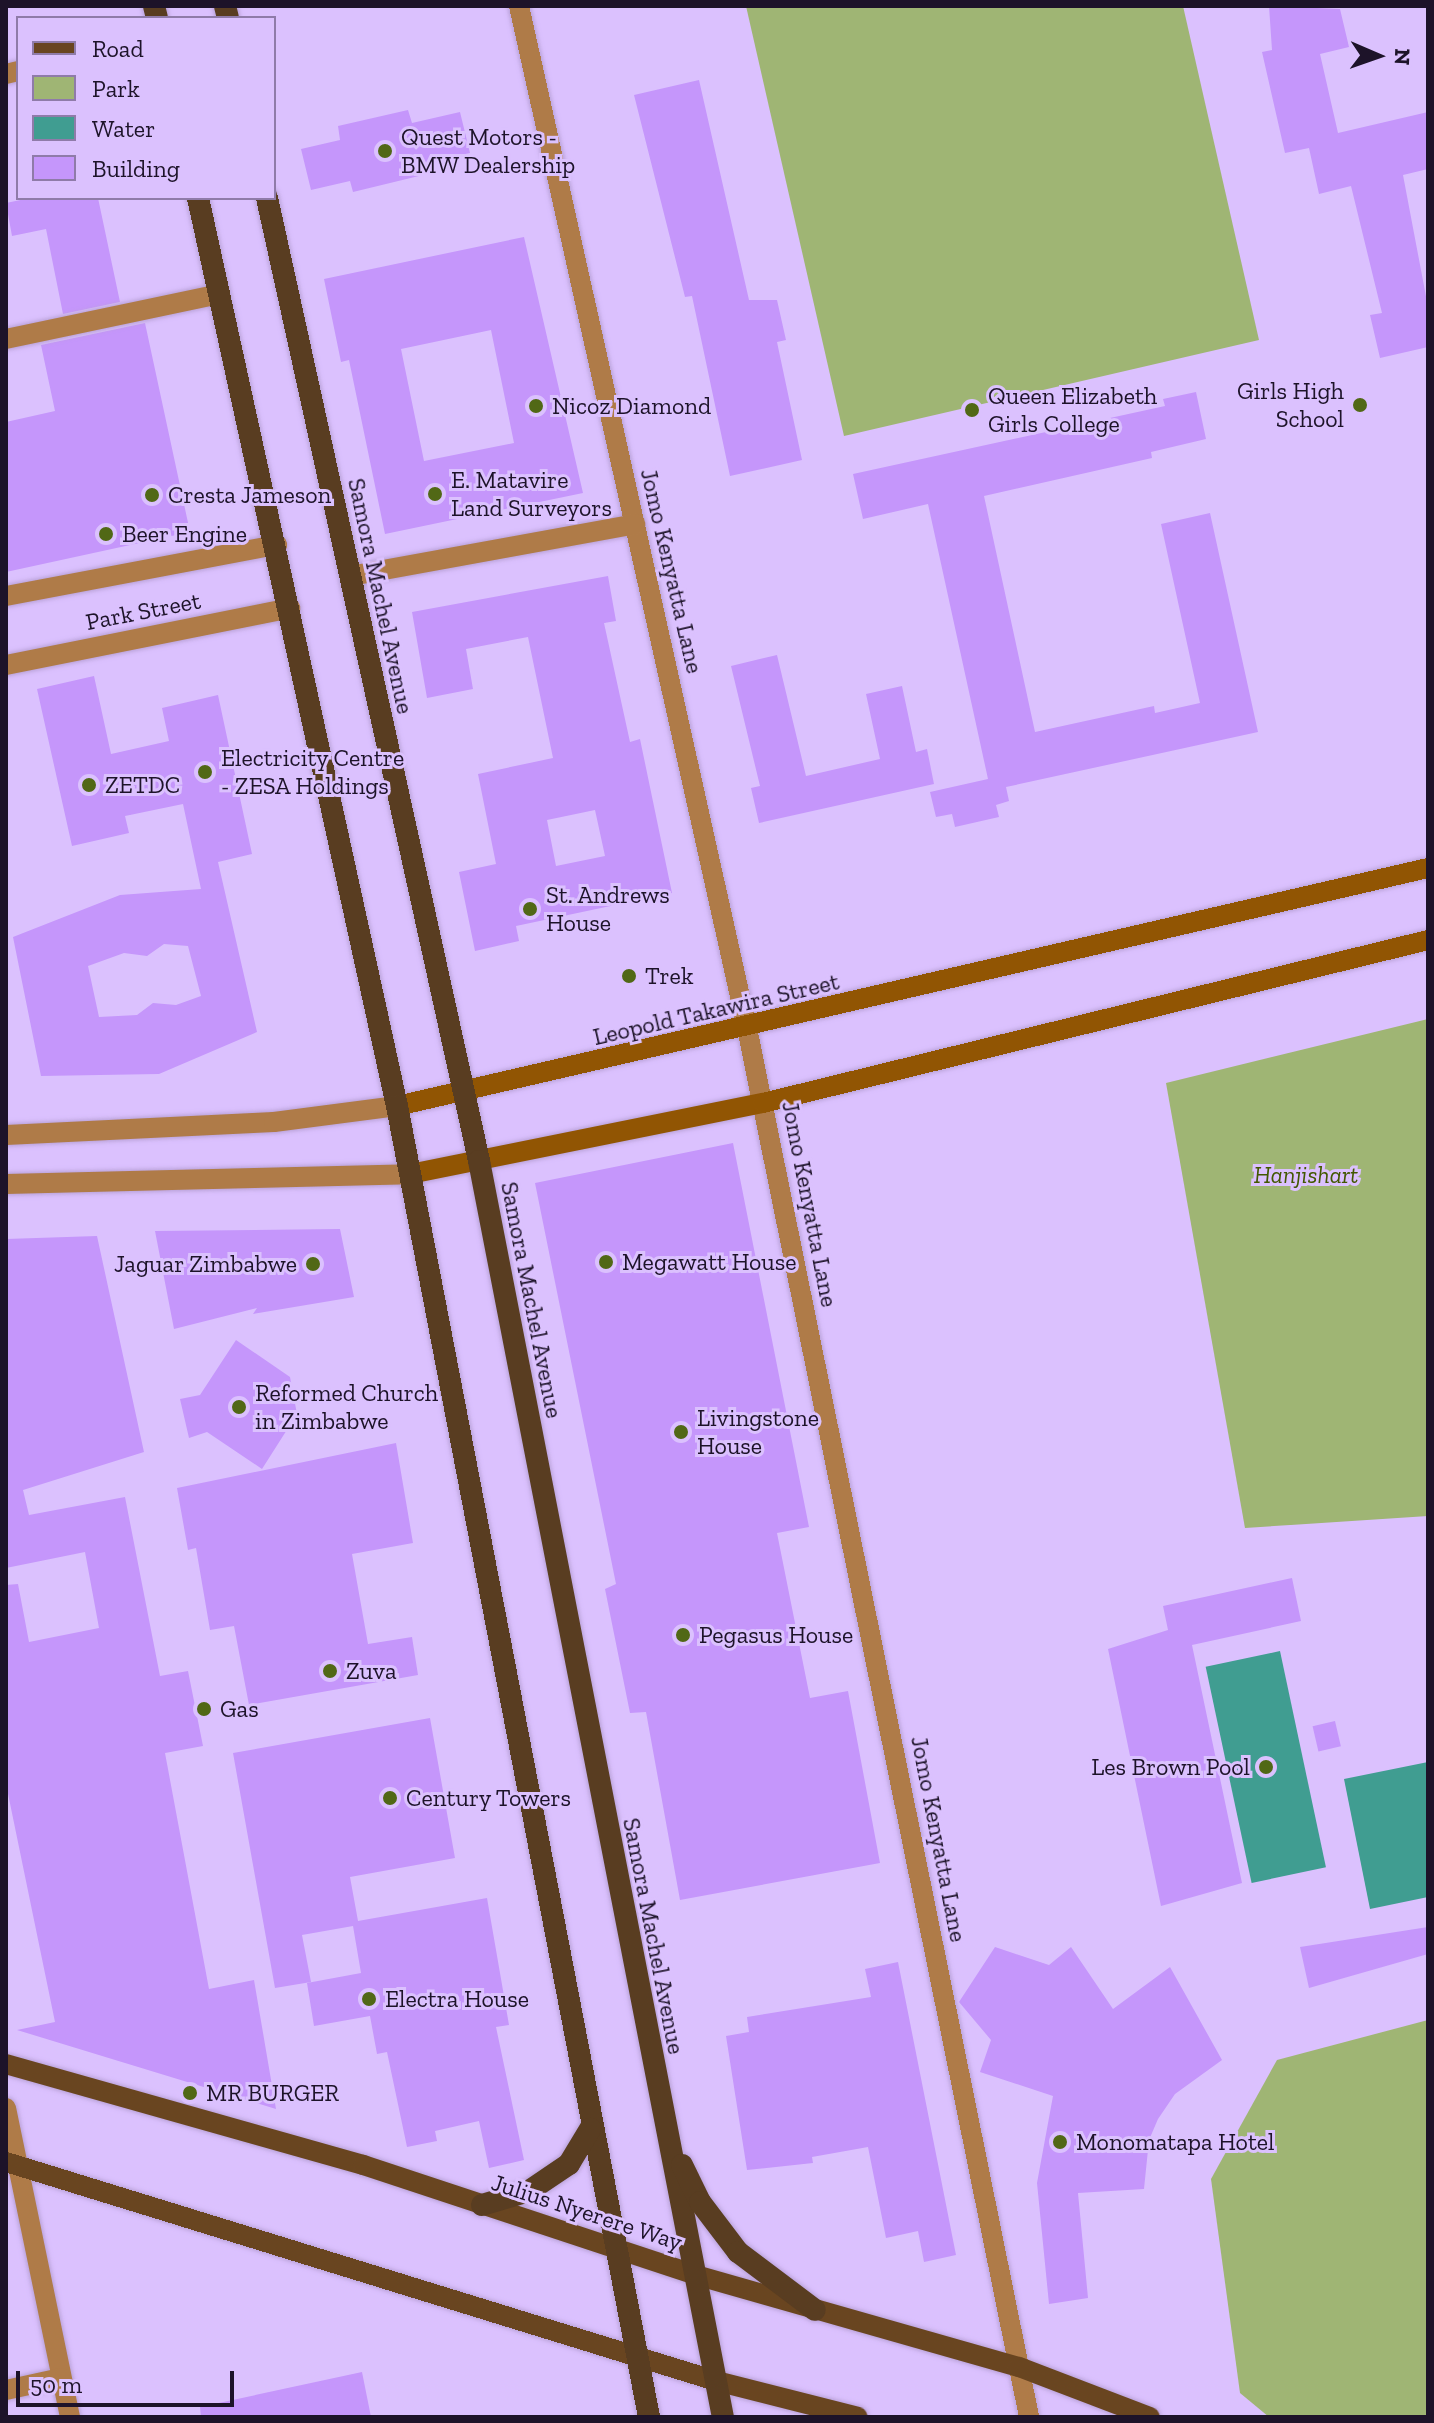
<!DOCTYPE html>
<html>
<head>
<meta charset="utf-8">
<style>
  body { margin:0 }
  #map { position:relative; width:1434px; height:2423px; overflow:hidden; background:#dbc1fe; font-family:"Zilla Slab",serif }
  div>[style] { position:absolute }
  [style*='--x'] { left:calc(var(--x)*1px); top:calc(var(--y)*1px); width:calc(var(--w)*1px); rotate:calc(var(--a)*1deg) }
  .green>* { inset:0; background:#9fb574 }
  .water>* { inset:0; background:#409d91; transform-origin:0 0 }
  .building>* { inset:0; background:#c596fb; transform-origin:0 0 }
  .roads { filter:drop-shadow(0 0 2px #b9a2d8) drop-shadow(0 0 2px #b9a2d8) }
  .minor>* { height:20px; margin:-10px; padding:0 10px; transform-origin:10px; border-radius:10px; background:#af7b48 }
  .tertiary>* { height:20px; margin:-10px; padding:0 10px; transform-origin:10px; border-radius:10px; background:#af7b48 }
  .secondary>* { height:20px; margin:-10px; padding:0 10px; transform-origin:10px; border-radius:10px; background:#915503 }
  .primary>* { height:20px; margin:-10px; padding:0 10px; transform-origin:10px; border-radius:10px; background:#694520 }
  .trunk>* { height:22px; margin:-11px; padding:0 11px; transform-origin:11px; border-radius:11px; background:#593d21 }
  .dots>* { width:22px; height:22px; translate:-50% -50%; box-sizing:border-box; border:4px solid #dbc1fe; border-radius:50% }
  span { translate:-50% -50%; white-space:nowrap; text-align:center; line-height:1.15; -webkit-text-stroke:6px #dbc1fe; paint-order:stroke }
  .poi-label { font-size:24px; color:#1d1329 }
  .left { translate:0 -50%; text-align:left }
  .right { translate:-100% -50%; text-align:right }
  .street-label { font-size:24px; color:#1d1329 }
  .park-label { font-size:24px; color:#425800; font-style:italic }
  .frame { position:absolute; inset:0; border:8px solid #1d1329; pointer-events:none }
  .legend { position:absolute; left:16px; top:16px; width:260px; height:184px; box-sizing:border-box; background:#dbc1fe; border:2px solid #8f7ba9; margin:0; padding:10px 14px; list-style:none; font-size:24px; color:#1d1329 }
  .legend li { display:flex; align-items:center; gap:16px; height:40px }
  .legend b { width:40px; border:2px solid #8f7ba9 }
  .north { position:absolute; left:1338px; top:16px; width:80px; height:80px; -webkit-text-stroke:6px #dbc1fe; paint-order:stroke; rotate:92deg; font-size:22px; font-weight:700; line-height:32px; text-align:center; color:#1d1329 }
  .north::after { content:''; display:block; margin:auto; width:28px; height:36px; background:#1d1329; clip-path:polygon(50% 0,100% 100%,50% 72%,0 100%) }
  .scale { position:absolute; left:16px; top:2371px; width:218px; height:36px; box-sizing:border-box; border:4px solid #1d1329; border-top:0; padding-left:10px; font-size:24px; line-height:28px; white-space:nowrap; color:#1d1329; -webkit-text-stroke:6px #dbc1fe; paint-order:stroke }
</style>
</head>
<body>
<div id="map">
  <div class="green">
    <div style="clip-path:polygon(746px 6px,1183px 6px,1259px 340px,844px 436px)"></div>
    <div style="clip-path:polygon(1428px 1019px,1428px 1516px,1245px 1528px,1166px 1083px)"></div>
    <div style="clip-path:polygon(1428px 2020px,1428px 2417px,1269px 2417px,1240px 2393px,1211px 2179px,1277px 2060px)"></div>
  </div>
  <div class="water">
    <div style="left:1280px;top:1651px;width:221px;height:76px;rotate:78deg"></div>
    <div style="clip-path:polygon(1428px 1762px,1428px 1897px,1370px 1909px,1344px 1779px)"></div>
  </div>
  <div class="building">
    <div style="clip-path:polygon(1269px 6px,1340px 9px,1349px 47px,1320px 54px,1338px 133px,1428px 112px,1428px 169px,1403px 175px,1428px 307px,1428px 347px,1380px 358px,1370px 315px,1382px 313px,1351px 186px,1319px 194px,1309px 148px,1285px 153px,1262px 52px,1272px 50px)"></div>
    <div style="clip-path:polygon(699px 80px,749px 300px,777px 300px,786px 340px,777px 342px,802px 460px,730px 476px,692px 296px,685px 297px,634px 95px)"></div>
    <div style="clip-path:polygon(408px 110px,412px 123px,460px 112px,470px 153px,421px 164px,423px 175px,353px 192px,350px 181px,311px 190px,301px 149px,340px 140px,338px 126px)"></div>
    <div style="clip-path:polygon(30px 198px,98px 198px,120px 302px,63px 314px,46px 229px,12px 236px,6px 203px)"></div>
    <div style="clip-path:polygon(evenodd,524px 237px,583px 493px,385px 534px,349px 360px,341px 362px,324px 279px,524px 237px,491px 330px,514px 443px,424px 461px,401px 349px,491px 330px)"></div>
    <div style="clip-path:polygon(145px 323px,190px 532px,6px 572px,6px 422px,55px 411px,41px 345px)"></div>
    <div style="clip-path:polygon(1196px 392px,1206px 439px,1151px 452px,1152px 458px,984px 496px,1035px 732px,1154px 706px,1155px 713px,1200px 703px,1161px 524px,1210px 513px,1258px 732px,1006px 787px,1009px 801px,996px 805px,999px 817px,955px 827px,952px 814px,936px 817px,930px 792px,988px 779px,928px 504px,863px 519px,853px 474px,1165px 406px,1163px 399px)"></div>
    <div style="clip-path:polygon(evenodd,608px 576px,616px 621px,604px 623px,630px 742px,640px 739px,672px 893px,516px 926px,519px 941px,475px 951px,459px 872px,496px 864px,478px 774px,553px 758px,528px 637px,466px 649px,473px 689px,427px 698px,412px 612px,608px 576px,595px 810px,605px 856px,556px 866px,547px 820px,595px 810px)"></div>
    <div style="clip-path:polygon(777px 655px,806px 776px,880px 759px,866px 694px,902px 686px,916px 752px,927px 749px,934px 784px,759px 823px,751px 788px,760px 786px,731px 666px)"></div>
    <div style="clip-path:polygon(evenodd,94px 676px,111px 754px,169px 741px,162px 708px,218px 695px,252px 854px,218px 862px,257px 1032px,159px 1074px,41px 1076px,13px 937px,120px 895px,201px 889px,183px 804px,125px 816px,129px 833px,72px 846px,37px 689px,94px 676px,164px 944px,188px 946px,201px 996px,176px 1005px,153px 1003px,137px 1015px,99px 1017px,88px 966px,124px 953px,147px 956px,164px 944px)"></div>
    <div style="clip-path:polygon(733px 1143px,809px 1527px,777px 1533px,810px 1698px,848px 1691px,880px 1863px,680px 1900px,646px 1712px,630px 1713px,605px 1589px,616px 1584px,535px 1183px)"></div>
    <div style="clip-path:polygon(340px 1229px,354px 1297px,253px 1314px,257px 1308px,174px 1329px,155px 1231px)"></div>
    <div style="clip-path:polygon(97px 1236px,144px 1452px,23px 1490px,29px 1515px,125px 1497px,160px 1676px,188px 1671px,203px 1746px,165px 1753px,209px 1989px,254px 1980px,276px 2109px,17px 2030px,55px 2022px,6px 1784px,6px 1585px,18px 1584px,29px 1642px,99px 1628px,85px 1552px,6px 1568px,6px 1239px)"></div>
    <div style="clip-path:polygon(236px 1340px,290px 1377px,297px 1414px,262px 1469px,207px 1432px,189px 1438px,180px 1399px,200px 1395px)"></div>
    <div style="clip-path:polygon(396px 1443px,413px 1543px,352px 1554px,368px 1644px,412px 1637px,418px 1675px,249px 1705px,234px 1626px,210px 1630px,196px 1548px,188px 1550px,177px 1488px)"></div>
    <div style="clip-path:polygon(1292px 1578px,1301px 1621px,1192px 1645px,1242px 1883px,1161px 1906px,1108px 1649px,1168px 1630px,1163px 1606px)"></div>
    <div style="clip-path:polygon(430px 1718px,455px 1858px,350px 1877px,358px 1921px,487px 1898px,509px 2025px,496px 2027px,524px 2160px,489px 2168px,479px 2121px,435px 2131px,437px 2141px,407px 2147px,387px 2052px,377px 2054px,370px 2016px,314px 2026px,307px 1983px,361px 1973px,353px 1926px,302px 1935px,311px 1982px,275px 1988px,233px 1753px)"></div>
    <div style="left:1335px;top:1721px;width:26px;height:23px;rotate:77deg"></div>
    <div style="clip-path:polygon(1428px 1927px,1428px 1954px,1309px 1988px,1300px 1947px)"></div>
    <div style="clip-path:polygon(995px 1947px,1049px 1965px,1071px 1947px,1113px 2009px,1170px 1967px,1222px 2060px,1175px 2094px,1158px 2119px,1149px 2140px,1144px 2189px,1078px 2193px,1088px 2298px,1049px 2304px,1037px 2183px,1053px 2096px,980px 2072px,991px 2040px,959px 2002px)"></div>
    <div style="clip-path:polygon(898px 1962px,956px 2255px,924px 2262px,918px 2231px,886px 2238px,868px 2147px,812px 2157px,813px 2163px,747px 2170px,726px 2036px,749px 2032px,747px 2017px,871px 1997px,865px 1969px)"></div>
    <div style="clip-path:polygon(362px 2372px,371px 2417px,201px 2417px,200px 2407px)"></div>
  </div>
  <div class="roads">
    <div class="minor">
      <div style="--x:519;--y:6;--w:1047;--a:77.42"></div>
      <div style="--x:747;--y:1028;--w:1417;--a:78.52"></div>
      <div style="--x:6;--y:339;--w:218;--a:-11.9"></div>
      <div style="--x:350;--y:576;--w:290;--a:-10.3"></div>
      <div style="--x:6;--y:596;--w:276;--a:-10.7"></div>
      <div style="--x:6;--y:665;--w:290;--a:-11.3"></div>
      <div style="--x:6;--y:2108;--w:316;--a:78.3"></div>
      <div style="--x:6;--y:2390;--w:56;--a:-12.3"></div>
    </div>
    <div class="tertiary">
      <div style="--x:6;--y:74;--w:12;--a:-14"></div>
      <div style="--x:6;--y:1135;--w:268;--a:-2.8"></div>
      <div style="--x:274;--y:1122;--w:124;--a:-7.4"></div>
      <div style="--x:6;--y:1184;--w:404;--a:-1.4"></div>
    </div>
    <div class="secondary">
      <div style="--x:397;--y:1106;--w:1058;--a:-13"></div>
      <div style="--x:410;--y:1174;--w:360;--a:-11.4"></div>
      <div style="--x:763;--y:1103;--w:685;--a:-13.77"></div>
    </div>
    <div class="primary">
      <div style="--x:6;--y:2064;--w:371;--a:15.8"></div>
      <div style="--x:363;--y:2165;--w:351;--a:18.3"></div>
      <div style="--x:696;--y:2275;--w:336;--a:15.9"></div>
      <div style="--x:1019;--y:2367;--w:140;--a:20.9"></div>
      <div style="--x:6;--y:2162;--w:743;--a:17.14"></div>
      <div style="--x:716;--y:2381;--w:146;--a:14.2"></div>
    </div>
    <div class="trunk">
      <div style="--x:154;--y:6;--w:12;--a:76"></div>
      <div style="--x:225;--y:6;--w:12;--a:76"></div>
      <div style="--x:198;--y:198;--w:930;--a:77.64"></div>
      <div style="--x:397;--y:1106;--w:1335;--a:79.12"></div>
      <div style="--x:267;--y:198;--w:986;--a:77.58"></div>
      <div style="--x:479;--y:1161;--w:1279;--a:79.01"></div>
      <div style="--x:682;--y:2165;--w:41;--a:64.1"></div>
      <div style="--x:700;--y:2202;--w:63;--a:52.8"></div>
      <div style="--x:738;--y:2252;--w:96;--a:37"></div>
      <div style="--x:482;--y:2205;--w:49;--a:-16.6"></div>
      <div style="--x:529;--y:2191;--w:48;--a:-34"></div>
      <div style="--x:569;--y:2164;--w:41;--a:-59"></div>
    </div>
  </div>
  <div class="dots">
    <div style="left:385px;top:151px;background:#516816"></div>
    <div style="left:1360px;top:405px;background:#516816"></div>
    <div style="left:536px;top:406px;background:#516816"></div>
    <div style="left:972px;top:410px;background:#516816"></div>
    <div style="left:435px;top:494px;background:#516816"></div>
    <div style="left:152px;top:495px;background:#516816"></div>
    <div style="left:106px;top:534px;background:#516816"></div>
    <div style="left:205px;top:772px;background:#516816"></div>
    <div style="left:89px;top:785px;background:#516816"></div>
    <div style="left:530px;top:909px;background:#516816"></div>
    <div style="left:629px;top:976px;background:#516816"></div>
    <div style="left:606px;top:1262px;background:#516816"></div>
    <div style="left:313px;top:1264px;background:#516816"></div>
    <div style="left:239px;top:1407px;background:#516816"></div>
    <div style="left:681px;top:1432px;background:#516816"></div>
    <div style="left:683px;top:1635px;background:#516816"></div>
    <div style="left:330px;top:1671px;background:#516816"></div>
    <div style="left:204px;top:1709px;background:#516816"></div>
    <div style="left:1266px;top:1767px;background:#516816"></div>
    <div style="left:390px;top:1798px;background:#516816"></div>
    <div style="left:369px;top:1999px;background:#516816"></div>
    <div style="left:190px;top:2093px;background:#516816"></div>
    <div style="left:1060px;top:2142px;background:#516816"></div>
  </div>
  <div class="poi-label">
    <span class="left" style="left:401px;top:151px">Quest Motors -<br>BMW Dealership</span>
    <span class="right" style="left:1344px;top:405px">Girls High<br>School</span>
    <span class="left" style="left:988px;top:410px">Queen Elizabeth<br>Girls College</span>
    <span class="left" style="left:552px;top:406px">Nicoz Diamond</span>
    <span class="left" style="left:451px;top:494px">E. Matavire<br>Land Surveyors</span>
    <span class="left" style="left:168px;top:495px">Cresta Jameson</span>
    <span class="left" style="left:122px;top:534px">Beer Engine</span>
    <span class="left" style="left:221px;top:772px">Electricity Centre<br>- ZESA Holdings</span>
    <span class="left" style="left:105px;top:785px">ZETDC</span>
    <span class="left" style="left:546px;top:909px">St. Andrews<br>House</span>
    <span class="left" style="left:645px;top:976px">Trek</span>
    <span class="left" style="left:622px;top:1262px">Megawatt House</span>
    <span class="right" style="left:297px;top:1264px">Jaguar Zimbabwe</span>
    <span class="left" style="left:255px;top:1407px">Reformed Church<br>in Zimbabwe</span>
    <span class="left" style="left:697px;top:1432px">Livingstone<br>House</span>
    <span class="left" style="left:699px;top:1635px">Pegasus House</span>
    <span class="left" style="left:346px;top:1671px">Zuva</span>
    <span class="left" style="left:220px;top:1709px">Gas</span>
    <span class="right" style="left:1250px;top:1767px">Les Brown Pool</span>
    <span class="left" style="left:406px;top:1798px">Century Towers</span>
    <span class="left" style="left:385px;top:1999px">Electra House</span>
    <span class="left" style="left:206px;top:2093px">MR BURGER</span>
    <span class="left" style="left:1076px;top:2142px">Monomatapa Hotel</span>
  </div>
  <div class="street-label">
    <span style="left:672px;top:571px;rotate:77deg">Jomo Kenyatta Lane</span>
    <span style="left:381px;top:596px;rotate:78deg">Samora Machel Avenue</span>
    <span style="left:143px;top:611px;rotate:-11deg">Park Street</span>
    <span style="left:716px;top:1009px;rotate:-13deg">Leopold Takawira Street</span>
    <span style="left:810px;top:1204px;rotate:79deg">Jomo Kenyatta Lane</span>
    <span style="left:532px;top:1300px;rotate:79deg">Samora Machel Avenue</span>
    <span style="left:939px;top:1839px;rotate:79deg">Jomo Kenyatta Lane</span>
    <span style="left:654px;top:1936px;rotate:79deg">Samora Machel Avenue</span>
    <span style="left:587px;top:2212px;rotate:18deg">Julius Nyerere Way</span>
  </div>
  <div class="park-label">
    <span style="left:1306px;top:1175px">Hanjishart</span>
  </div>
  <div class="frame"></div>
  <ul class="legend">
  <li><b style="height:10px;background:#694520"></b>Road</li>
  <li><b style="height:22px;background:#9fb574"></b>Park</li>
  <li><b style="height:22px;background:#409d91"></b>Water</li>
  <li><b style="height:22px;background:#c596fb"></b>Building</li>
  </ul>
  <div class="north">N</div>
  <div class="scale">50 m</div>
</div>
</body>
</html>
